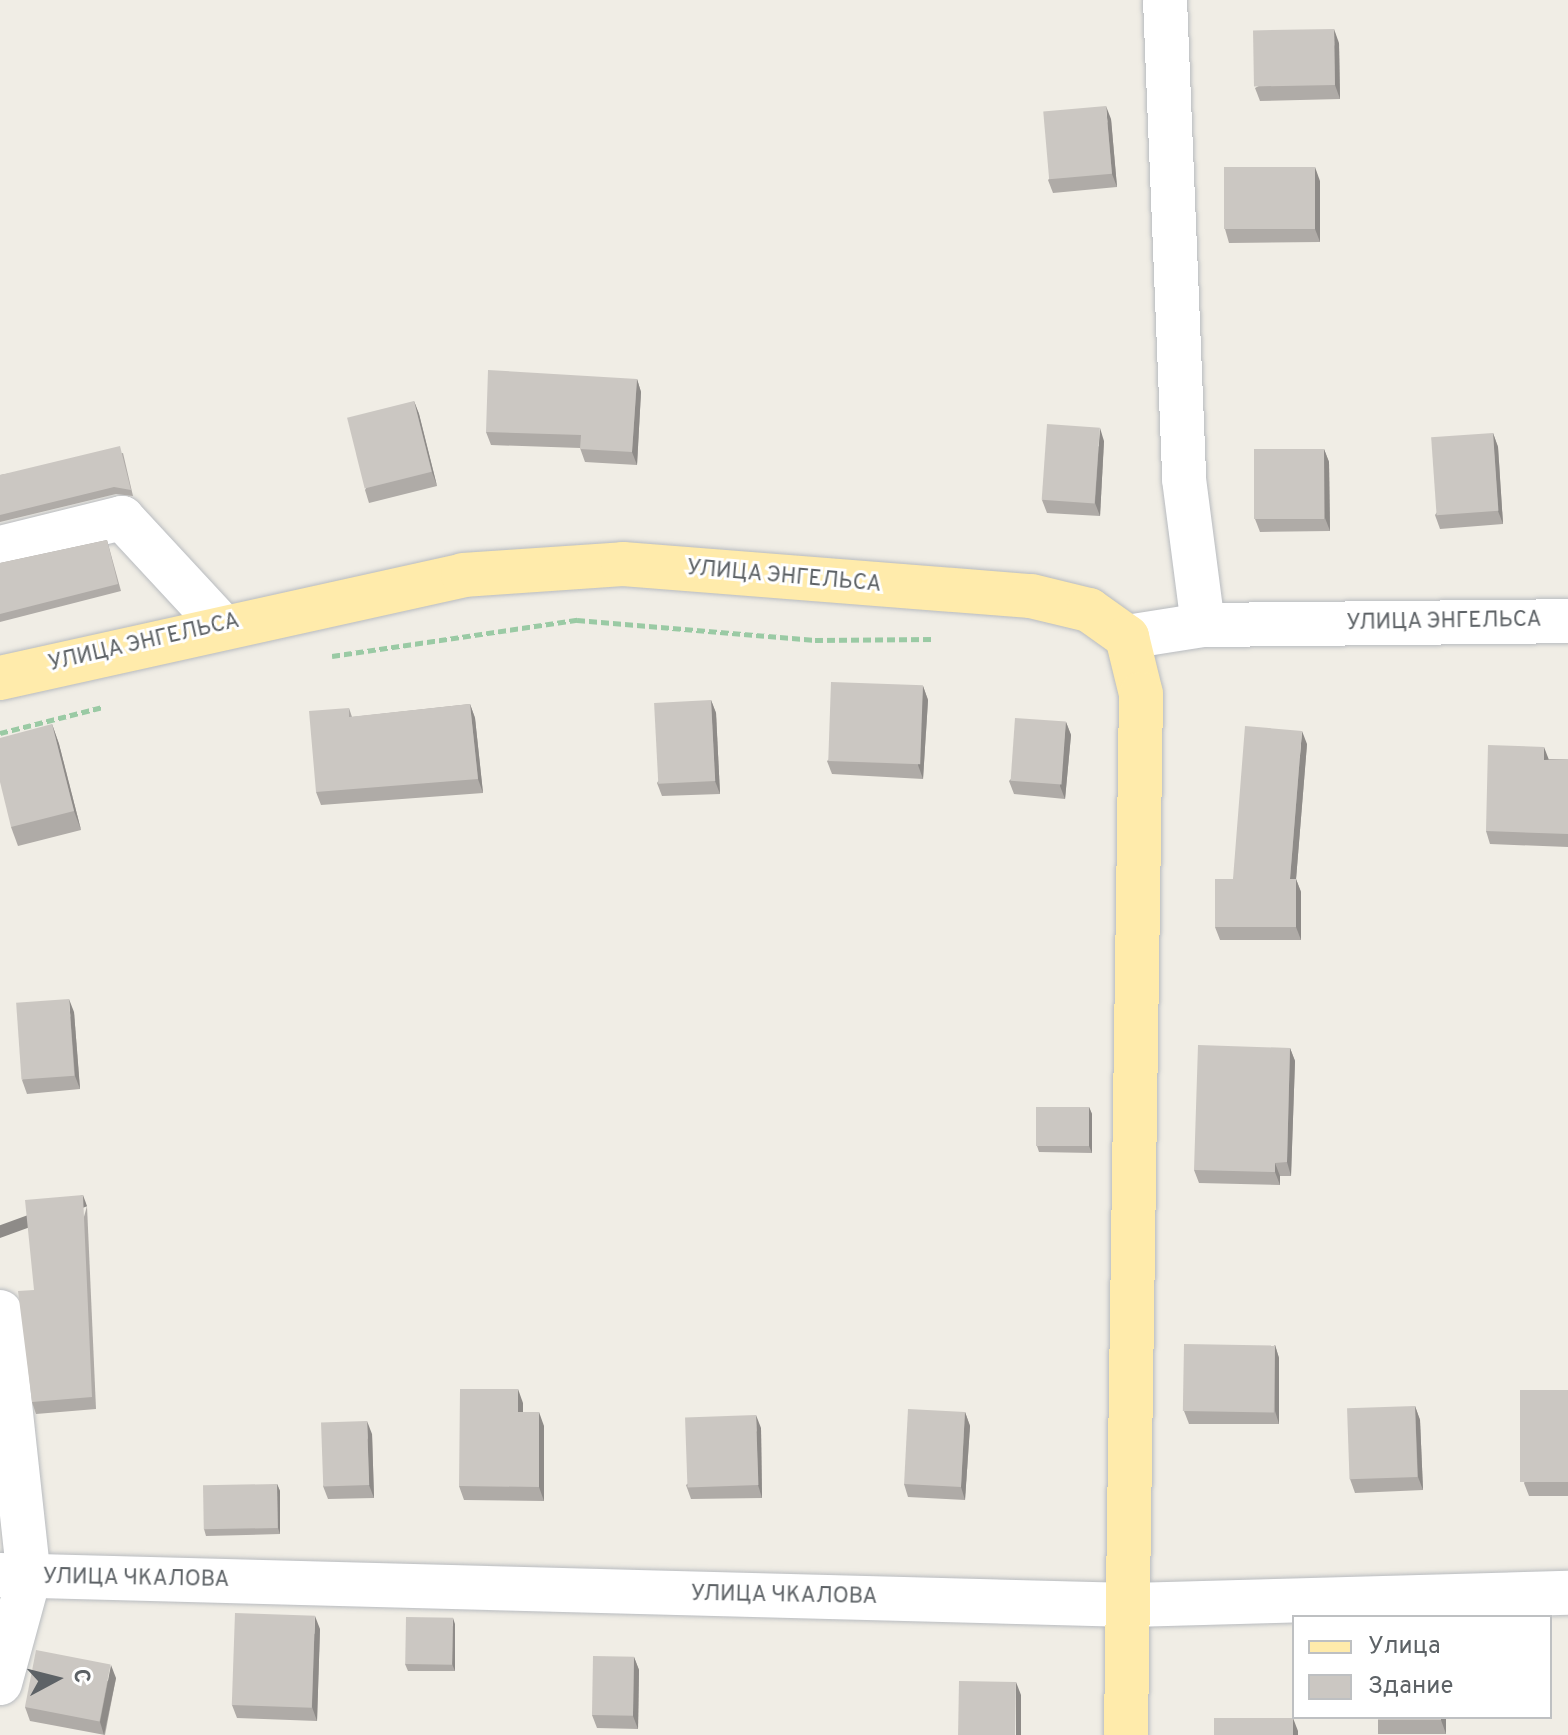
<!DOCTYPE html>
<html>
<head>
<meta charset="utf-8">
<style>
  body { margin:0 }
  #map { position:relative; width:1568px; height:1735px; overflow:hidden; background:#f0ede5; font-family:Overpass,sans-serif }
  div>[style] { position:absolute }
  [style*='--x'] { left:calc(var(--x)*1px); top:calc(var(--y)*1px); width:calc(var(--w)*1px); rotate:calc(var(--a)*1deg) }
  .path>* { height:5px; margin-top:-2.5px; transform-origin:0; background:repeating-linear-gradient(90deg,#9acaa4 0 8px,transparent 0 12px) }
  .roads { filter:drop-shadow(0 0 2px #b8bbbf) drop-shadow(0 0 2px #b8bbbf) }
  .minor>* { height:44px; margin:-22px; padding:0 22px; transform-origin:22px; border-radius:22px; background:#fff }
  .major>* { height:44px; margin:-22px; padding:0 22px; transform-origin:22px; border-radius:22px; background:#ffebab }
  .wall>* { inset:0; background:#afaba7; transform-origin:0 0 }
  .shaded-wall>* { inset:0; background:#8e8b88; transform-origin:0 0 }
  .building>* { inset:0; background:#cbc7c2; transform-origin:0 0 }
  span { translate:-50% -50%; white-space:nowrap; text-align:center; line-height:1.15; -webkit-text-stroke:6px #fff; paint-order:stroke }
  .street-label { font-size:22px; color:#5d6266 }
  .legend { position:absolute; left:1292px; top:1615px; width:260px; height:104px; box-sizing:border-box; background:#fff; border:2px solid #bec0c2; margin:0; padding:10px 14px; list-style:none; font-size:24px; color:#5d6266 }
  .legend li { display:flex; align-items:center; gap:16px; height:40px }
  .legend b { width:40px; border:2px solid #bec0c2 }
  .north { position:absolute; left:16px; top:1639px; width:80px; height:80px; -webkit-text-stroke:6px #fff; paint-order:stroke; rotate:83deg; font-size:22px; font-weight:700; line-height:32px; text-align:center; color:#5d6266 }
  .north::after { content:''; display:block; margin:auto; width:28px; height:36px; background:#5d6266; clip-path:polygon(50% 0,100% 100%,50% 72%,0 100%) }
</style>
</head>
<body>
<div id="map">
  <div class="path">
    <div style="--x:332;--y:656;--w:248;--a:-8.4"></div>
    <div style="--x:577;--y:620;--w:239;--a:4.8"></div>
    <div style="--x:815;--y:640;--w:119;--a:-0.5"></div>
    <div style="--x:0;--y:733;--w:106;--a:-14.2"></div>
  </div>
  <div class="roads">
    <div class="minor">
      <div style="--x:1165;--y:0;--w:479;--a:87.7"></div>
      <div style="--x:1184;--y:479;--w:147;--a:82.6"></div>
      <div style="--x:0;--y:548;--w:126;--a:-13.8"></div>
      <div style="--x:122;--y:518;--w:144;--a:47.2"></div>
      <div style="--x:1127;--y:637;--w:77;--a:-9"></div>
      <div style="--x:1203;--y:625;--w:365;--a:-0.6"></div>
      <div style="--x:0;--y:1312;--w:267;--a:83.8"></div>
      <div style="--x:29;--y:1577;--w:110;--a:105.3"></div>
      <div style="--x:0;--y:1575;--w:1131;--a:1.52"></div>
      <div style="--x:1131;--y:1605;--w:437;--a:-1.6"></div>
    </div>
    <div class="major">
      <div style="--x:0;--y:678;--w:474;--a:-12.5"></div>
      <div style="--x:463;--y:575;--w:160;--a:-3.9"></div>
      <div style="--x:623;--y:564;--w:409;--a:4.5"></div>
      <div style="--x:1031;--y:596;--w:60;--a:13.6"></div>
      <div style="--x:1089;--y:610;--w:47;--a:35.4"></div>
      <div style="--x:1127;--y:637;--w:59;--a:76.2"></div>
      <div style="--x:1141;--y:694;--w:1041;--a:90.83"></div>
    </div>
  </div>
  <div class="wall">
    <div style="clip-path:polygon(1339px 43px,1340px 99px,1260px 101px,1255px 88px)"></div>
    <div style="clip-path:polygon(1111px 119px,1117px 187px,1053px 193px,1048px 180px)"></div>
    <div style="clip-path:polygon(1320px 181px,1320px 242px,1229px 243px,1225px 229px)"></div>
    <div style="clip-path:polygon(637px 379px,641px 392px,637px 465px,585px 462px,580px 448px,491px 445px,486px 432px)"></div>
    <div style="clip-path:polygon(414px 401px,419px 414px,437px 486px,369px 503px,365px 490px)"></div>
    <div style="clip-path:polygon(1493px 433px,1498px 447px,1503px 524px,1440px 529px,1435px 515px)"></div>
    <div style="clip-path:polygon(1104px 441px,1100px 516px,1047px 513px,1042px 500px)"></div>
    <div style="clip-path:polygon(1324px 449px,1329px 462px,1330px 531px,1260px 532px,1255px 519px)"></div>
    <div style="clip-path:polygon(123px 453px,133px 496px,116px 494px,0 522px,0 475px)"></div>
    <div style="clip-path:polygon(107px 540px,121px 591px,0 622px,0 563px)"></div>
    <div style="clip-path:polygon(923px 686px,928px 700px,923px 779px,832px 774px,827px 761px)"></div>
    <div style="clip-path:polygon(711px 700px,716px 713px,720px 794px,662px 796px,657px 783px)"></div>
    <div style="clip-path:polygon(470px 704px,475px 718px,483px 793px,321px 805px,316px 792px,349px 708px,352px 717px)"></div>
    <div style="clip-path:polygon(1066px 722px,1071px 735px,1065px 799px,1014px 794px,1009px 781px)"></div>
    <div style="clip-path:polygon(52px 724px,59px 744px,81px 830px,18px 846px,11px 827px)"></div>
    <div style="clip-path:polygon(1307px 744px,1296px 879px,1301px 892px,1301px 940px,1220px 940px,1215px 927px,1233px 879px)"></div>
    <div style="clip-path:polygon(1549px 759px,1568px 759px,1568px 847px,1490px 844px,1486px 831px)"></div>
    <div style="clip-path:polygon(74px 1012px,80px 1089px,27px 1094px,22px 1080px)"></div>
    <div style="clip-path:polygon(1290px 1048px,1295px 1061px,1291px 1176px,1280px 1176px,1280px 1185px,1199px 1183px,1194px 1170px)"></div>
    <div style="clip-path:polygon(1089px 1107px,1092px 1114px,1092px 1153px,1039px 1152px,1037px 1146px)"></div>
    <div style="clip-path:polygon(87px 1206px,96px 1409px,36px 1414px,32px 1402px)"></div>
    <div style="clip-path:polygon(1275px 1345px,1279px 1358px,1279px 1424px,1189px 1424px,1184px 1411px)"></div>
    <div style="clip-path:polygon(1568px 1390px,1568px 1496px,1529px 1496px,1524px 1483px)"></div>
    <div style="clip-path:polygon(523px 1403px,523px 1412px,544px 1426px,544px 1501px,464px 1500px,459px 1486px)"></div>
    <div style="clip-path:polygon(1415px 1406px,1420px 1420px,1423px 1490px,1355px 1493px,1350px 1479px)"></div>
    <div style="clip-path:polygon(965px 1412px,970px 1426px,965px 1500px,908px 1497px,904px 1484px)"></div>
    <div style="clip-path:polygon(761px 1428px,762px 1498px,691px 1499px,686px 1485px)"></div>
    <div style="clip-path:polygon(372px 1434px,374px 1498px,328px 1499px,323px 1486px)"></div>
    <div style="clip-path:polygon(277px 1484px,280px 1491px,280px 1534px,206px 1536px,204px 1529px)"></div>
    <div style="clip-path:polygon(455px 1624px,455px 1671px,408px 1671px,405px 1664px)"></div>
    <div style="clip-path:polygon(320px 1629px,317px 1721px,237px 1718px,232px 1705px)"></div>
    <div style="clip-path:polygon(634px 1657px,639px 1670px,638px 1729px,597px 1728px,592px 1715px)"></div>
    <div style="clip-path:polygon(116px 1678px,105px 1735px,30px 1721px,25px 1707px)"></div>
    <div style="left:1378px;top:1717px;width:68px;height:17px"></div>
  </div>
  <div class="shaded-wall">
    <div style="clip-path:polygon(1334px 29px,1339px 43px,1340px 99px,1335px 85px)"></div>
    <div style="clip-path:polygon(1106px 106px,1111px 119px,1117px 187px,1112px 174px)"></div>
    <div style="clip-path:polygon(1315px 167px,1320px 181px,1320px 242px,1315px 229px)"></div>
    <div style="clip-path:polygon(637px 379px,641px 392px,637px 465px,632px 452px)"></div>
    <div style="clip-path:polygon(414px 401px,419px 414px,437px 486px,432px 472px)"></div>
    <div style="clip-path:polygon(1100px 428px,1104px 441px,1100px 516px,1095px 503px)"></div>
    <div style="clip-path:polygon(1493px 433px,1498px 447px,1503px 524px,1498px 511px)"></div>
    <div style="clip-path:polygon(1324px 449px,1329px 462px,1330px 531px,1325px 518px)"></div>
    <div style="clip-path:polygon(923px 686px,928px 700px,923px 779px,918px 765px)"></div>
    <div style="clip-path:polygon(711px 700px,716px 713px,720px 794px,715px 781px)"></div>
    <div style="clip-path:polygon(470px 704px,475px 718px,483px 793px,478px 779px)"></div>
    <div style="clip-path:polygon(1066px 722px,1071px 735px,1065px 799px,1060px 786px)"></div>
    <div style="clip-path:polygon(52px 724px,59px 744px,81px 830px,74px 811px)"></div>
    <div style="clip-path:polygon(1302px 731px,1307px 744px,1295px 892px,1290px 879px)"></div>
    <div style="clip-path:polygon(1544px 747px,1549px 760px,1544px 760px)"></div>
    <div style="clip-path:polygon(1296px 879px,1301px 892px,1301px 940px,1296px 927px)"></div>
    <div style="clip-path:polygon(69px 999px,74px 1012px,80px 1089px,75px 1076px)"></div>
    <div style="clip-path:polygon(1290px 1048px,1295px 1061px,1291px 1176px,1287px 1162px)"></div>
    <div style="clip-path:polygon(1089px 1107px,1092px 1114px,1092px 1153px,1089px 1146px)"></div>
    <div style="clip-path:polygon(1275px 1163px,1280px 1176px,1280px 1185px,1275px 1172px)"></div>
    <div style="left:83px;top:1195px;width:12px;height:202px;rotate:70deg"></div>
    <div style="clip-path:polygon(1275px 1345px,1279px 1358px,1279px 1424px,1275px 1411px)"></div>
    <div style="clip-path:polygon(518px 1389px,523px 1403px,523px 1425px,518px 1412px)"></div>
    <div style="clip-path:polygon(1415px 1406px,1420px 1420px,1423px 1490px,1418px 1477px)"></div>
    <div style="clip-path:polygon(539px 1412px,544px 1426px,544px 1501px,539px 1487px)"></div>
    <div style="clip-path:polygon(965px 1412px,970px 1426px,965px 1500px,961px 1487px)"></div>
    <div style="clip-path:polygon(756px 1415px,761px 1428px,762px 1498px,758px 1485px)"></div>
    <div style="clip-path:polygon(367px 1421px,372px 1434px,374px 1498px,369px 1485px)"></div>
    <div style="clip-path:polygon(277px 1484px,280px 1491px,280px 1534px,278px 1528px)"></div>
    <div style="clip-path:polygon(315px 1616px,320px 1629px,317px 1721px,312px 1707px)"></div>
    <div style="clip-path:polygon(453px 1618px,455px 1624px,455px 1671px,452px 1664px)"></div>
    <div style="clip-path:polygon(634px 1657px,639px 1670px,638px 1729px,633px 1716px)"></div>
    <div style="clip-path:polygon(111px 1665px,116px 1678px,104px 1735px,100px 1722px)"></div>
    <div style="clip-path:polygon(1016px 1682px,1021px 1695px,1021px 1735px,1016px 1735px)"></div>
    <div style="clip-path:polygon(1441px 1717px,1446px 1717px,1446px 1734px,1441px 1720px)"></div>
    <div style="clip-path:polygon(1293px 1718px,1298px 1731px,1298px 1735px,1293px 1735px)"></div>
  </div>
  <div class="building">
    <div style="left:1334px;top:29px;width:56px;height:81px;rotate:89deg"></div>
    <div style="left:1106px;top:106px;width:68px;height:63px;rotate:85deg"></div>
    <div style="left:1315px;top:167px;width:62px;height:91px;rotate:90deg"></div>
    <div style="clip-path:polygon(488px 370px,637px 379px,632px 452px,580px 449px,581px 435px,486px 432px)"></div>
    <div style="left:414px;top:401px;width:73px;height:69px;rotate:76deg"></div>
    <div style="left:1047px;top:424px;width:53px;height:76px;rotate:4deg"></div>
    <div style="left:1493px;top:433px;width:78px;height:62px;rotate:86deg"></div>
    <div style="clip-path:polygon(120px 446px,131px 490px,114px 487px,0 515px,0 475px)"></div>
    <div style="left:1254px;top:449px;width:70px;height:70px"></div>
    <div style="clip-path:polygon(107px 540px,118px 584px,0 614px,0 563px)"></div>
    <div style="left:831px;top:682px;width:92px;height:79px;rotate:2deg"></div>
    <div style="left:711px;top:700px;width:81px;height:57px;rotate:87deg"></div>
    <div style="clip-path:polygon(470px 704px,478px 779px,316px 792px,309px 711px,349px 708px,349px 717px)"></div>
    <div style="left:1015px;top:718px;width:51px;height:63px;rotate:4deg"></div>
    <div style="clip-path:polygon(52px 724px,74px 811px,11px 827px,0 782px,0 738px)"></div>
    <div style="clip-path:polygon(1245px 726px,1302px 731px,1290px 879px,1296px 879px,1296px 927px,1215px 927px,1215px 879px,1233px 879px)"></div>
    <div style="clip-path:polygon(1488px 745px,1544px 747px,1544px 760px,1568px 759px,1568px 834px,1486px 831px)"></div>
    <div style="left:69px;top:999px;width:77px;height:53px;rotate:86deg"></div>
    <div style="clip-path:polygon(1198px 1045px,1290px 1048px,1287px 1162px,1275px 1163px,1275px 1172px,1194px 1170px)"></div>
    <div style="left:1036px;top:1107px;width:53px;height:39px"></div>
    <div style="clip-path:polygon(83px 1195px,92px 1397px,32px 1402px,18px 1291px,34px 1290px,25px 1200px)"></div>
    <div style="left:1184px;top:1344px;width:91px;height:67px;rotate:1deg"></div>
    <div style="clip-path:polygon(460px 1389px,518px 1389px,518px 1412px,539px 1412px,539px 1487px,459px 1486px)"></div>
    <div style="left:1568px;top:1390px;width:92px;height:48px;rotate:90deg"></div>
    <div style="left:1415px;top:1406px;width:71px;height:68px;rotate:88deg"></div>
    <div style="left:908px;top:1409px;width:57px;height:75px;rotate:3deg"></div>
    <div style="left:756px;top:1415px;width:70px;height:71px;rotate:88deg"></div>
    <div style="left:367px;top:1421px;width:64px;height:46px;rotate:88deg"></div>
    <div style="left:277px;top:1484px;width:44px;height:74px;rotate:89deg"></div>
    <div style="left:235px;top:1613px;width:80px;height:92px;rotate:2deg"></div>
    <div style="left:406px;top:1617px;width:47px;height:47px;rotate:1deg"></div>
    <div style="left:36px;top:1650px;width:76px;height:58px;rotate:11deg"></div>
    <div style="left:593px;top:1656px;width:41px;height:59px;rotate:1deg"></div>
    <div style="left:959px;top:1681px;width:57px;height:54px;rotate:1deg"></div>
    <div style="left:1378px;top:1717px;width:63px;height:3px"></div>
    <div style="left:1293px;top:1718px;width:17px;height:79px;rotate:90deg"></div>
  </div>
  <div class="street-label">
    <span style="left:784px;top:577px;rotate:5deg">УЛИЦА ЭНГЕЛЬСА</span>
    <span style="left:1444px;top:622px;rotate:-1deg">УЛИЦА ЭНГЕЛЬСА</span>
    <span style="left:144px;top:643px;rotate:-13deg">УЛИЦА ЭНГЕЛЬСА</span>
    <span style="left:136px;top:1579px;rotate:1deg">УЛИЦА ЧКАЛОВА</span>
    <span style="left:784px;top:1596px;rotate:1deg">УЛИЦА ЧКАЛОВА</span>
  </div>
  <ul class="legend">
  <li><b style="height:10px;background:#ffebab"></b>Улица</li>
  <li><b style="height:22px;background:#cbc7c2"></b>Здание</li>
  </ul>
  <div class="north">С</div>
</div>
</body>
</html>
